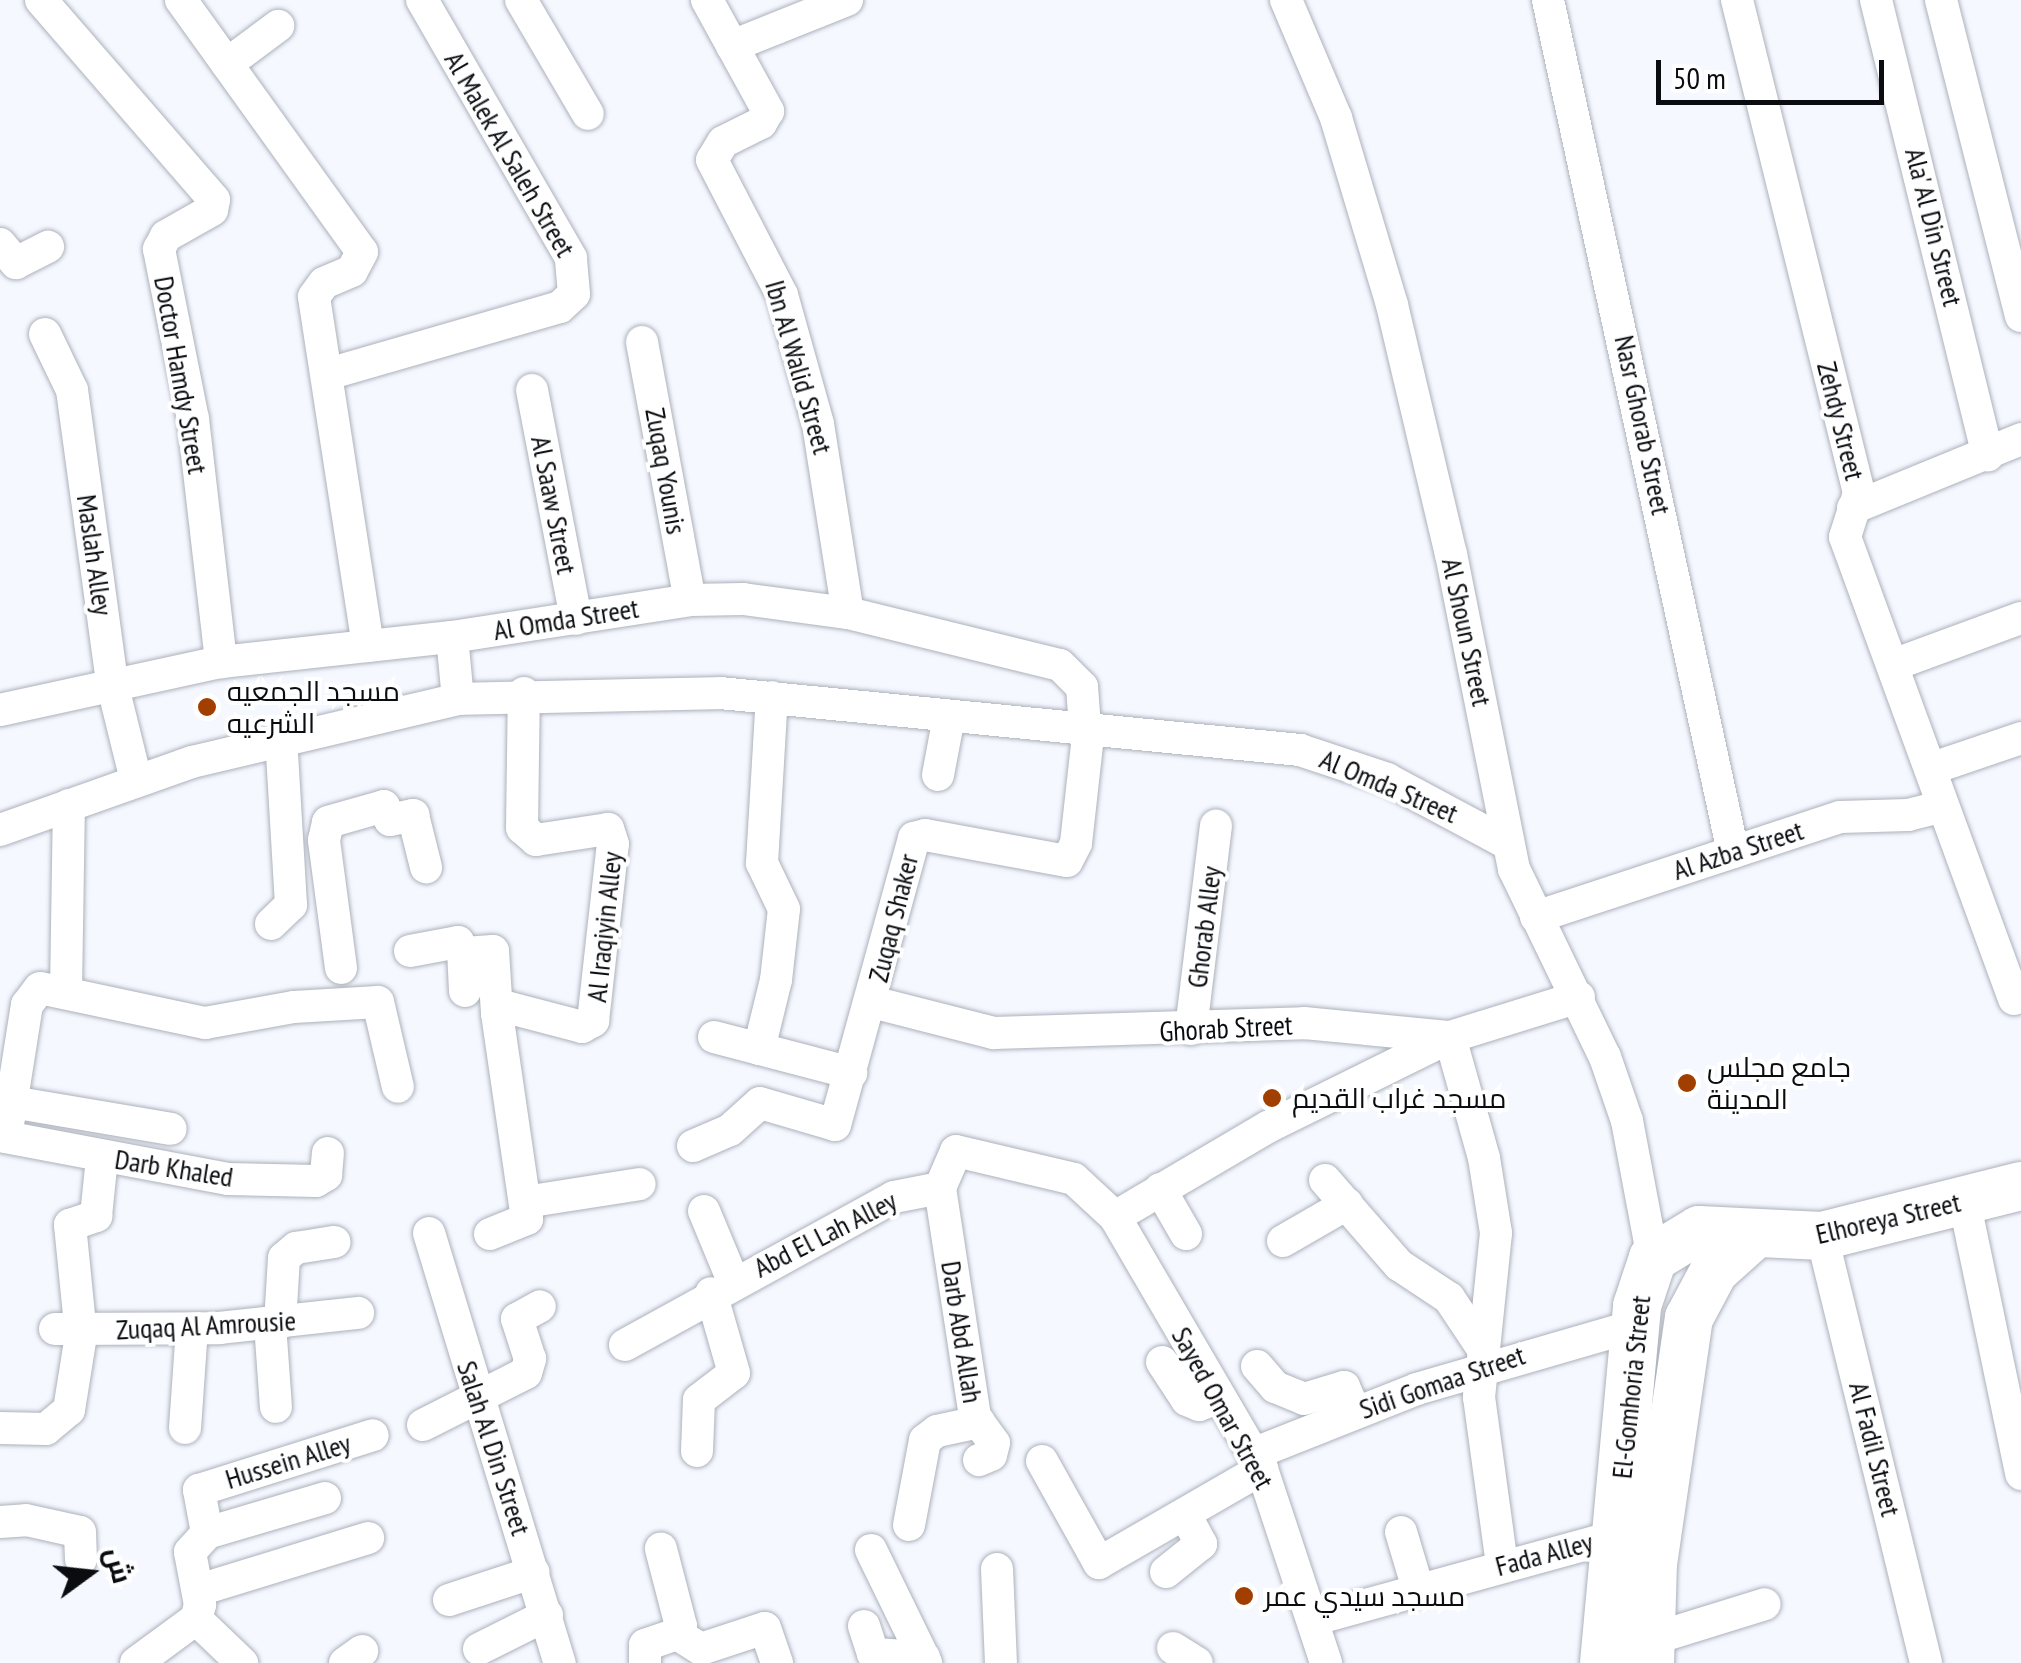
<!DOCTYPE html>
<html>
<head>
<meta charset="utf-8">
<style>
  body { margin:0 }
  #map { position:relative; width:2021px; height:1663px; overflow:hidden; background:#f5f8ff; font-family:"PT Sans Narrow",Cairo,sans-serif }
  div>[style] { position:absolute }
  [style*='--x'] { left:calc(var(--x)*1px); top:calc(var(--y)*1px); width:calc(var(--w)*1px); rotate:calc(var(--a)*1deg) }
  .roads { filter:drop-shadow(0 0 2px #acb1bb) drop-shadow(0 0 2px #acb1bb) }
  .street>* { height:32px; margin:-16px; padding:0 16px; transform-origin:16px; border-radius:16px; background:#fff }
  .secondary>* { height:48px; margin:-24px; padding:0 24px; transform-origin:24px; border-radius:24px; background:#fff }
  .dots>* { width:28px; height:28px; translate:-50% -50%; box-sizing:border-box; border:5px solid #fff; border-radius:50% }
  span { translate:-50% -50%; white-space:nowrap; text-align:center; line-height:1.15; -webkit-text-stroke:8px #fff; paint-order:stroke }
  .street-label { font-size:28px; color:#0a0c0f }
  .poi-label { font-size:28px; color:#0a0c0f }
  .left { translate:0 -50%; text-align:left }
  .north { position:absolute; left:40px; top:1523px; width:100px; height:100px; -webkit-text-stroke:8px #fff; paint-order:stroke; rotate:75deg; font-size:28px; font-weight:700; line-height:40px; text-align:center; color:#0a0c0f }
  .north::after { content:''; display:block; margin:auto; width:35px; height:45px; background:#0a0c0f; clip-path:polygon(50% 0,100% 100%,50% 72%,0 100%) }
  .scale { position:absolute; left:1656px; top:60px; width:228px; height:45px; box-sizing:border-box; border:5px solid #0a0c0f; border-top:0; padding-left:12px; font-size:30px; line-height:35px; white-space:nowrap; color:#0a0c0f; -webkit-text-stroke:8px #fff; paint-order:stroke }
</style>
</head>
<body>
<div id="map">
  <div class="roads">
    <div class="street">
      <div style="--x:41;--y:0;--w:264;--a:49.1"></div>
      <div style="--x:214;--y:200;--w:10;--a:101"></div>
      <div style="--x:212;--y:210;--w:53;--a:150.5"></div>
      <div style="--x:166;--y:236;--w:15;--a:118"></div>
      <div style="--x:159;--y:249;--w:173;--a:78.7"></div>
      <div style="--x:193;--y:419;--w:245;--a:83.4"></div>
      <div style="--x:181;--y:0;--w:310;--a:54.3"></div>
      <div style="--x:362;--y:252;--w:21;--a:118"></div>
      <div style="--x:352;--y:271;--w:30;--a:157"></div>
      <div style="--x:324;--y:283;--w:17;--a:126"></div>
      <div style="--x:314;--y:297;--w:353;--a:81.2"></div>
      <div style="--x:521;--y:0;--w:132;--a:59.6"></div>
      <div style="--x:707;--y:0;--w:127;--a:61.2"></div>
      <div style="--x:768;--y:111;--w:14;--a:120"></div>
      <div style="--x:761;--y:123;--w:42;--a:153.4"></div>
      <div style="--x:723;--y:142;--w:21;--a:121"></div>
      <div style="--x:712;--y:160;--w:152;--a:62.6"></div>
      <div style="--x:782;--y:295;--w:134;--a:74.4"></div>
      <div style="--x:818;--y:424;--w:191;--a:81"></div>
      <div style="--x:1286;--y:0;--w:128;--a:67"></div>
      <div style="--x:1336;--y:118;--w:195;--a:73.3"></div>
      <div style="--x:1392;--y:305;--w:256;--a:76.7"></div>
      <div style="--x:1451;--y:554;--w:321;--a:78.7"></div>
      <div style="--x:1514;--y:869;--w:209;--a:64.2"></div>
      <div style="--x:1605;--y:1057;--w:68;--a:71"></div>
      <div style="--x:1627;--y:1121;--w:139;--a:79.3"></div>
      <div style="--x:1548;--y:0;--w:872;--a:77.75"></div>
      <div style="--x:1737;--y:0;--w:508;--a:76.1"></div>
      <div style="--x:1859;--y:493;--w:46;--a:107.7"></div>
      <div style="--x:1845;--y:537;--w:492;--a:69.9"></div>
      <div style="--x:1876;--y:0;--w:469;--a:76.2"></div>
      <div style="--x:1941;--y:0;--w:326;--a:75.8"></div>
      <div style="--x:732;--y:46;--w:124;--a:-21.8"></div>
      <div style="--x:227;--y:64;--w:64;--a:-36.7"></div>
      <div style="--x:0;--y:244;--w:25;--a:50"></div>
      <div style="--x:16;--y:263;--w:36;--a:-27"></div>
      <div style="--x:45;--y:334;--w:62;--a:64.3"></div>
      <div style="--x:72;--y:390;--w:296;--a:82.2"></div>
      <div style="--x:112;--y:683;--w:100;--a:76.1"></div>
      <div style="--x:642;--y:342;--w:262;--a:79.5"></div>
      <div style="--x:328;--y:374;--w:241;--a:-16.1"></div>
      <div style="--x:560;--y:307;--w:19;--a:-43"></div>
      <div style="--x:574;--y:294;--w:36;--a:-95"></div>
      <div style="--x:571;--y:258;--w:298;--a:-120"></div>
      <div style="--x:532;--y:390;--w:233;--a:79.1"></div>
      <div style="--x:1853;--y:508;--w:182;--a:-22.3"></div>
      <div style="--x:452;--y:637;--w:62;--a:84.5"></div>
      <div style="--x:1893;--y:665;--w:136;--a:-20.2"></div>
      <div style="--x:0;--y:710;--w:226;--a:-12.3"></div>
      <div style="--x:221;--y:662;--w:232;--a:-6.2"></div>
      <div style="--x:452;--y:637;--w:241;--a:-8.8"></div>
      <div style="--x:690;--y:600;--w:53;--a:-1.1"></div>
      <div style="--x:743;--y:599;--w:106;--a:7.6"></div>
      <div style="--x:848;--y:613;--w:218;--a:13.8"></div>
      <div style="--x:1060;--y:665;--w:31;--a:45"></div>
      <div style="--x:1082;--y:687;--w:40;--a:85.7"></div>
      <div style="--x:1933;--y:768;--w:93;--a:-18.8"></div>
      <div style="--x:938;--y:775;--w:59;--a:-79.3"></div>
      <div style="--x:0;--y:830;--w:204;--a:-19.5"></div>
      <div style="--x:192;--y:762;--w:273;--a:-13.3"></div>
      <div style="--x:458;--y:699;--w:262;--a:-1.3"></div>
      <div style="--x:720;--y:693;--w:583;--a:5.61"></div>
      <div style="--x:1300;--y:750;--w:92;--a:18.4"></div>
      <div style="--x:1387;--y:779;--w:137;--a:28.2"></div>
      <div style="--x:1536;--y:917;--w:320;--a:-18.2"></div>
      <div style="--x:1840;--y:817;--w:68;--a:-1.7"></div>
      <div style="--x:1908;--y:815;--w:36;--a:-14"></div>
      <div style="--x:271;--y:924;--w:28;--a:-44"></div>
      <div style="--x:291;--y:905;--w:168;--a:-93.4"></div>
      <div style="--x:463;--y:950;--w:41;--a:87.2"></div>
      <div style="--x:410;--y:951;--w:49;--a:-10.6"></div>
      <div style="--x:458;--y:942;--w:13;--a:61"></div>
      <div style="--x:464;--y:953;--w:29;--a:-4"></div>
      <div style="--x:493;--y:951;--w:62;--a:86.3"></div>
      <div style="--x:341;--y:968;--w:129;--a:-97.6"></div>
      <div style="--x:324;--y:840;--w:18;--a:-77"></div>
      <div style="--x:328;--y:822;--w:58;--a:-15.9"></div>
      <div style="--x:384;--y:806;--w:15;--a:67"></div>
      <div style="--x:390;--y:820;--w:24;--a:-12"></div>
      <div style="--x:413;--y:815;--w:54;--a:76"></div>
      <div style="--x:66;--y:991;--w:186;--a:-89.1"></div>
      <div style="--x:872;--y:1002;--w:126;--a:14.3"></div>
      <div style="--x:994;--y:1033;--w:310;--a:-1.8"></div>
      <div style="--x:1304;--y:1023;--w:147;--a:5.5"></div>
      <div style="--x:1450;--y:1037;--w:135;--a:-17.2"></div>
      <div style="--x:1191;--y:1029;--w:205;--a:-83"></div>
      <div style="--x:714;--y:1037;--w:142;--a:14.7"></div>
      <div style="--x:759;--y:1049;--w:71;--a:-76.2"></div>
      <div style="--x:776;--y:980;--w:71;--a:-83.6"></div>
      <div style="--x:784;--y:909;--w:51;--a:-115.6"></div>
      <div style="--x:762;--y:863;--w:166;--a:-86.6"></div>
      <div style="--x:0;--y:1100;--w:173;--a:9.6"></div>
      <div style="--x:0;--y:1136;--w:232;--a:10.7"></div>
      <div style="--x:228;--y:1179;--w:88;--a:1.3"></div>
      <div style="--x:316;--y:1181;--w:12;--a:-31"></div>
      <div style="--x:326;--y:1175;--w:22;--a:-85"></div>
      <div style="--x:6;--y:1137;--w:134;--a:-81"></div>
      <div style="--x:27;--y:1005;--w:21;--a:-53"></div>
      <div style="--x:40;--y:988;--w:169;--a:12"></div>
      <div style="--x:205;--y:1023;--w:90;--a:-10.2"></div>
      <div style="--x:294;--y:1007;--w:84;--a:-3.4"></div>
      <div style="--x:378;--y:1002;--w:87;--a:76.8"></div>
      <div style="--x:693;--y:1146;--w:40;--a:-23.4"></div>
      <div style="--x:730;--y:1130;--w:40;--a:-42"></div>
      <div style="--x:760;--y:1103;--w:78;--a:16.3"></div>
      <div style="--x:835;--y:1125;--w:298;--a:-74.6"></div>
      <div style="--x:914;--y:838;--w:11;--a:-15"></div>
      <div style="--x:925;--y:835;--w:144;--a:10.4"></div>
      <div style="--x:1067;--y:861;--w:20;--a:-63"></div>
      <div style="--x:1076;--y:843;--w:117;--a:-83.6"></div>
      <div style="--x:1325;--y:1180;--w:113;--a:49"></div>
      <div style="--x:1399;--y:1265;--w:60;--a:33.4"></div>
      <div style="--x:1449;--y:1298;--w:58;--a:56.3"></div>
      <div style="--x:940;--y:1188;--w:232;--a:81.3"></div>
      <div style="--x:975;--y:1417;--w:32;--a:54"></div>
      <div style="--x:994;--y:1443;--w:12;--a:104"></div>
      <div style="--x:991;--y:1455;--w:13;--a:157"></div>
      <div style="--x:1160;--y:1189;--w:52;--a:60"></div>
      <div style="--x:1964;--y:1200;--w:280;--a:78.2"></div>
      <div style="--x:525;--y:1202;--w:116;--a:-8.9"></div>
      <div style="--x:704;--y:1211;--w:76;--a:67.5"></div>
      <div style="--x:1115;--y:1217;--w:178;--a:-30.5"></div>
      <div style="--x:1268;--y:1127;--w:203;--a:-26.3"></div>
      <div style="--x:1450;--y:1037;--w:126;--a:74.3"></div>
      <div style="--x:1484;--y:1158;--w:76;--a:80.9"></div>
      <div style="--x:1496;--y:1233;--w:165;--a:95.9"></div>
      <div style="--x:1479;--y:1397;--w:171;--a:82.2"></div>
      <div style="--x:429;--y:1233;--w:450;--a:73.1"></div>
      <div style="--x:490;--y:1234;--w:40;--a:-22"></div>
      <div style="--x:527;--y:1219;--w:208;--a:-98.3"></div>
      <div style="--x:497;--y:1013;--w:11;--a:-34"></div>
      <div style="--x:506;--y:1007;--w:79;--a:14.7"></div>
      <div style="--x:582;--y:1027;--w:13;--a:-29"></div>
      <div style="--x:593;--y:1021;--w:178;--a:-83.6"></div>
      <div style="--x:613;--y:844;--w:16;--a:-108"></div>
      <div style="--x:608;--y:829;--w:73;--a:171.3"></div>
      <div style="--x:536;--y:840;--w:18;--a:-139"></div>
      <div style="--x:522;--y:828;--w:135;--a:-89.2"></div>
      <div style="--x:1822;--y:1236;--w:439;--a:76.3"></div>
      <div style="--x:1283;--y:1241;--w:74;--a:-30"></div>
      <div style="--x:280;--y:1323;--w:65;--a:-86.5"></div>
      <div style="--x:284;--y:1258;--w:16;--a:-40"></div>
      <div style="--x:296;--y:1248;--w:39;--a:-9"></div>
      <div style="--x:270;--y:1324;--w:83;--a:85.9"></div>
      <div style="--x:55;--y:1329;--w:164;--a:-0.3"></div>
      <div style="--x:219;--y:1328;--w:140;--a:-6.2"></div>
      <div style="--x:625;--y:1345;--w:307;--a:-28.8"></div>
      <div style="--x:894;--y:1197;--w:47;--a:-11.1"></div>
      <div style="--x:940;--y:1188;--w:40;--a:-66.6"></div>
      <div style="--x:956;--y:1151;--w:121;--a:13.3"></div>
      <div style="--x:1074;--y:1179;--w:56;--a:42.8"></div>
      <div style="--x:1115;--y:1217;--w:292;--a:59.7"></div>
      <div style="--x:1262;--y:1469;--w:204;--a:71.7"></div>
      <div style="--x:1162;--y:1362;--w:45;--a:56.7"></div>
      <div style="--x:1187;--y:1400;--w:13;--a:23"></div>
      <div style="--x:1199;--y:1405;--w:22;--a:-21"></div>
      <div style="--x:1257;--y:1366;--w:28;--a:49"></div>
      <div style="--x:1275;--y:1387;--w:31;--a:22"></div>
      <div style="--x:1304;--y:1399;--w:42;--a:-16.7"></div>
      <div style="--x:1344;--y:1387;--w:27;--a:66"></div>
      <div style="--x:423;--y:1425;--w:115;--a:-26.8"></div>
      <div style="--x:526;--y:1373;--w:15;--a:-74"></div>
      <div style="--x:530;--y:1359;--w:42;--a:-108"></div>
      <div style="--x:517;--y:1319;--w:26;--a:-29"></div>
      <div style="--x:0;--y:1428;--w:46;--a:1.2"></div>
      <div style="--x:46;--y:1429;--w:30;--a:-40"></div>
      <div style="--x:69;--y:1410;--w:76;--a:-80.9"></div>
      <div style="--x:81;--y:1335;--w:111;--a:-95.7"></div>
      <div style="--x:70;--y:1225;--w:28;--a:-19"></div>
      <div style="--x:96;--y:1216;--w:58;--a:-84.1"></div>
      <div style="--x:185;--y:1428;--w:99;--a:-86"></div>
      <div style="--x:697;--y:1451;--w:51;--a:-87.8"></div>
      <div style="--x:699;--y:1400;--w:44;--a:-37.6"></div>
      <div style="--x:734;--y:1373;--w:83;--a:-106"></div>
      <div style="--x:1253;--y:1454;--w:176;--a:-21.6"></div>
      <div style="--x:1417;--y:1389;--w:229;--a:-16.2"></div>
      <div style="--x:1042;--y:1461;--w:117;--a:60.8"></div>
      <div style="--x:1099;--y:1563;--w:188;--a:-30"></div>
      <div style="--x:0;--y:1522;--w:26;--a:-4"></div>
      <div style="--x:26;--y:1520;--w:55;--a:12.5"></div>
      <div style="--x:80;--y:1532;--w:27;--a:88"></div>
      <div style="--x:909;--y:1525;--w:86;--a:-79.3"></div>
      <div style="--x:925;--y:1440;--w:15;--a:-37"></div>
      <div style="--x:937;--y:1431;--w:43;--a:-12.1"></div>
      <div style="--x:1401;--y:1532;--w:59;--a:73.4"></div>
      <div style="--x:207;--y:1533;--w:123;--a:-16.5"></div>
      <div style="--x:871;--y:1550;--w:126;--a:64"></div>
      <div style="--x:997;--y:1569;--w:94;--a:87.6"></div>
      <div style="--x:1166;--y:1572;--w:45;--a:-38.7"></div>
      <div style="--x:1201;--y:1544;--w:34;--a:-118"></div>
      <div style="--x:199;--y:1590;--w:177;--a:-17.1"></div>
      <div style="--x:449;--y:1600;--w:89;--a:-18.2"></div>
      <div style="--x:196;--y:1619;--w:64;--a:43.7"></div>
      <div style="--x:1315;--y:1619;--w:331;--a:-15.4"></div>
      <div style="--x:864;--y:1626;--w:29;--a:72"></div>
      <div style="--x:873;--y:1654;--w:51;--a:3.4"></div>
      <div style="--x:677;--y:1634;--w:28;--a:32"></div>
      <div style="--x:701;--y:1649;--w:67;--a:-18.2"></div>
      <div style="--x:765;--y:1628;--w:37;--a:71"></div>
      <div style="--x:1649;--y:1640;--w:121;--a:-17.2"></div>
      <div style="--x:1173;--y:1648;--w:28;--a:32"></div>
      <div style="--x:479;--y:1649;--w:76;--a:-26.6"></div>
      <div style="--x:136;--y:1663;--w:74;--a:-36.3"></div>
      <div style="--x:196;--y:1619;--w:15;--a:-74"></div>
      <div style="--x:200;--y:1605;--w:54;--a:-100.7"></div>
      <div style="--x:190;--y:1552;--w:25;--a:-48"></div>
      <div style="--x:207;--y:1533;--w:44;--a:-100.5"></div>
      <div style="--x:199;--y:1490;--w:182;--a:-17.5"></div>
      <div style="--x:345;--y:1663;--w:21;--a:-35"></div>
      <div style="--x:645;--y:1663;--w:18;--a:-90"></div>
      <div style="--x:645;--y:1645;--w:34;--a:-19"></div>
      <div style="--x:677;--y:1634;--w:9;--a:-63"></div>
      <div style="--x:681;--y:1626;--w:80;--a:-104.6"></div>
    </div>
    <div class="secondary">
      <div style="--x:1604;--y:1663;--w:359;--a:-84.7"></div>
      <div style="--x:1637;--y:1306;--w:51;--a:-71.6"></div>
      <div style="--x:1653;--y:1258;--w:54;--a:-31.3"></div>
      <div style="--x:1699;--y:1230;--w:123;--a:2.8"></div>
      <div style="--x:1822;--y:1236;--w:205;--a:-14.1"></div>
      <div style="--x:1650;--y:1663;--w:99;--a:-88.3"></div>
      <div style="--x:1653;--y:1564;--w:249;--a:-81.7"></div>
      <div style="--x:1689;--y:1318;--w:53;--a:-62"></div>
      <div style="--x:1714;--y:1271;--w:54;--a:-42"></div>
    </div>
  </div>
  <div class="dots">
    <div style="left:207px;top:707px;background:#a13f00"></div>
    <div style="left:1687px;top:1083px;background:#a13f00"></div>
    <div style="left:1272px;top:1098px;background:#a13f00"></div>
    <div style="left:1244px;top:1596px;background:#a13f00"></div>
  </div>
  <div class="street-label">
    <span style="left:510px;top:154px;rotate:60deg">Al Malek Al Saleh Street</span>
    <span style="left:1934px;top:227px;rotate:76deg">Ala' Al Din Street</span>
    <span style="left:799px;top:367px;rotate:74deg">Ibn Al Walid Street</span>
    <span style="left:181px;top:375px;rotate:80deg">Doctor Hamdy Street</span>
    <span style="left:1841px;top:421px;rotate:76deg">Zehdy Street</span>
    <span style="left:1643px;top:425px;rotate:78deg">Nasr Ghorab Street</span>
    <span style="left:666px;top:471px;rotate:80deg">Zuqaq Younis</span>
    <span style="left:554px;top:505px;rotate:79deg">Al Saaw Street</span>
    <span style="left:95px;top:555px;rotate:82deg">Maslah Alley</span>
    <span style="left:566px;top:619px;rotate:-9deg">Al Omda Street</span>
    <span style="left:1467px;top:632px;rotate:78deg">Al Shoun Street</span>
    <span style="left:1389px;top:786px;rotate:23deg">Al Omda Street</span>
    <span style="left:1738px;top:850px;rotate:-18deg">Al Azba Street</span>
    <span style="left:893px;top:918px;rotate:-76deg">Zuqaq Shaker</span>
    <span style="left:604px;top:927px;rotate:-84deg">Al Iraqiyin Alley</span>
    <span style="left:1204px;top:927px;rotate:-83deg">Ghorab Alley</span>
    <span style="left:1226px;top:1028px;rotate:-3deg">Ghorab Street</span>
    <span style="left:174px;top:1168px;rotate:9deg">Darb Khaled</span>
    <span style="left:1888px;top:1218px;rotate:-13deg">Elhoreya Street</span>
    <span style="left:825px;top:1234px;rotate:-27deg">Abd El Lah Alley</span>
    <span style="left:206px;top:1325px;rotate:-3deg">Zuqaq Al Amrousie</span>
    <span style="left:962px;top:1332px;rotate:81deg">Darb Abd Allah</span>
    <span style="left:1442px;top:1382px;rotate:-19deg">Sidi Gomaa Street</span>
    <span style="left:1631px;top:1387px;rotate:-84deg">El-Gomhoria Street</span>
    <span style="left:1223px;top:1408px;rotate:61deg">Sayed Omar Street</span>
    <span style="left:494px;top:1448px;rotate:72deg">Salah Al Din Street</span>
    <span style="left:1875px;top:1449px;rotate:76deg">Al Fadil Street</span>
    <span style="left:288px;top:1461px;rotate:-17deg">Hussein Alley</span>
    <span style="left:1544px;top:1554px;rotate:-15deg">Fada Alley</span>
  </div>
  <div class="poi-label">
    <span class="left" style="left:227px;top:707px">مسجد الجمعيه<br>الشرعيه</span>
    <span class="left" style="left:1707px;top:1083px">جامع مجلس<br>المدينة</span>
    <span class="left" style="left:1292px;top:1098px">مسجد غراب القديم</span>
    <span class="left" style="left:1264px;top:1596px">مسجد سيدي عمر</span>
  </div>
  <div class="north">ش</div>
  <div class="scale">50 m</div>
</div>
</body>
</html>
